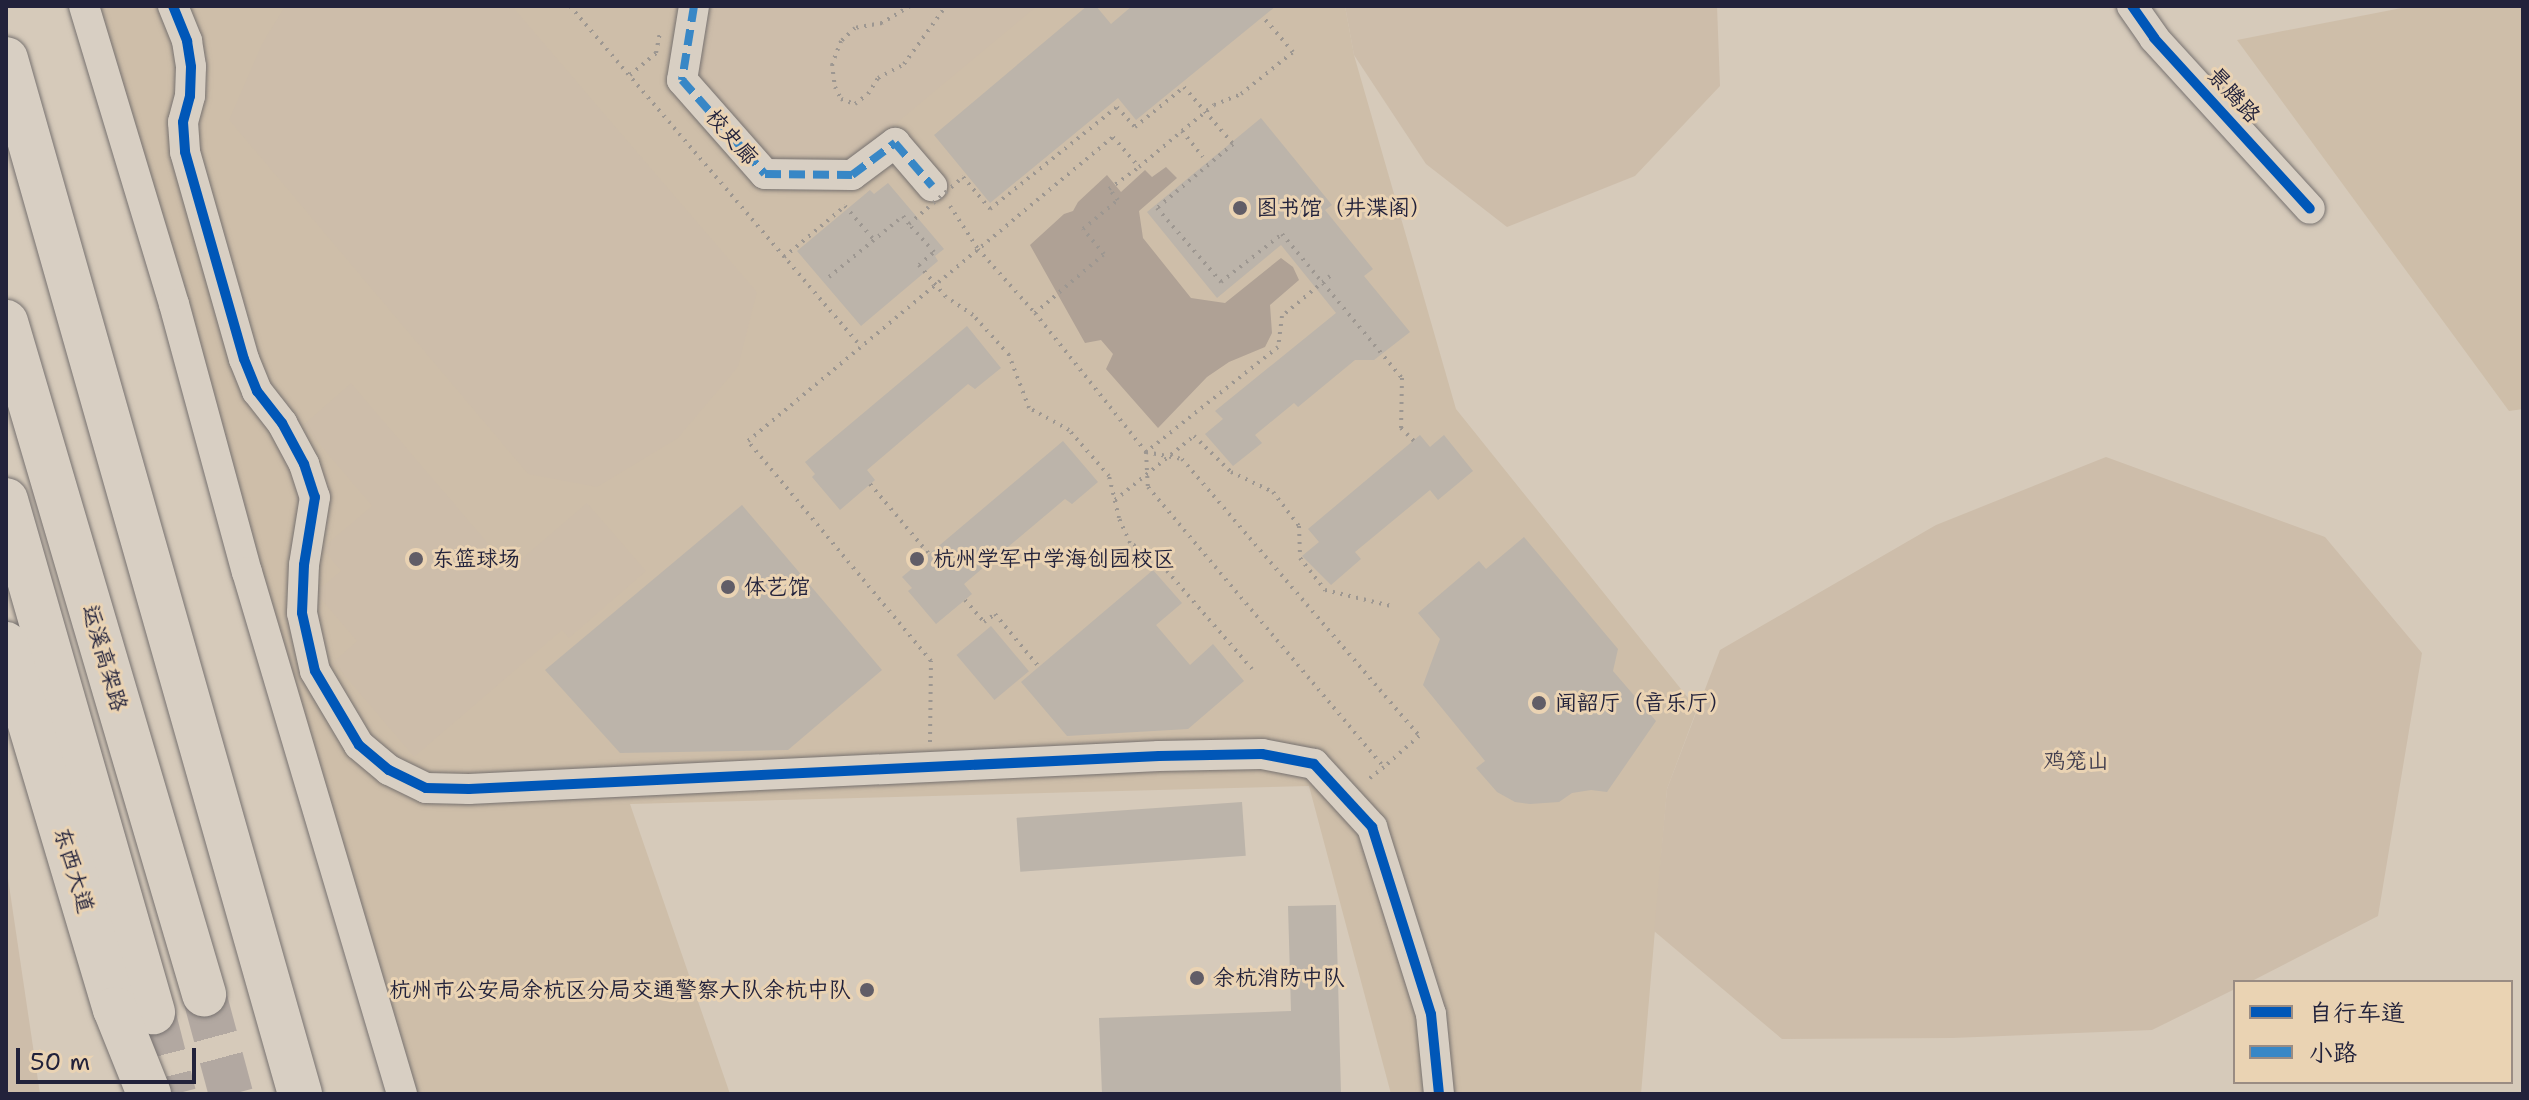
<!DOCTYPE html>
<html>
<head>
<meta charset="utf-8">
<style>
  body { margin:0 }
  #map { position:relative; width:2529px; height:1100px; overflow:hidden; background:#d6caba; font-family:"Shantell Sans","LXGW WenKai TC",sans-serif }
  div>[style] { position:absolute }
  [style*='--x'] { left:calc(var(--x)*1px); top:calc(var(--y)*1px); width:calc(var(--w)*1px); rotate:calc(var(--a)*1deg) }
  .built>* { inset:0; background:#cebea9 }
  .green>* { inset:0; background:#cdbdaa }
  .water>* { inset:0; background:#afa195 }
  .building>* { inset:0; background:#bcb4aa; transform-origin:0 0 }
  .highway-tunnel>* { height:44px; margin-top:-22px; transform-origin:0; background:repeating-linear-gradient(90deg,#b2a8a1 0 44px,transparent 0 66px) }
  .path>* { height:4px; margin-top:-2px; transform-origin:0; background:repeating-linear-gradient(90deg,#9d9791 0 2px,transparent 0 8px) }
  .roads { filter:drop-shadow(0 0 2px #777270) drop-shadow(0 0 2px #777270) }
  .minor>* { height:30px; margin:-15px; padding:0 15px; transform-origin:15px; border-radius:15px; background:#d8cfc3 }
  .highway>* { height:44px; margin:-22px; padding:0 22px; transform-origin:22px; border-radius:22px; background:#d8cfc3 }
  .path-bridge>* { height:4px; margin-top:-2px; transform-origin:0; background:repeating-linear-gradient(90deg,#9d9791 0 2px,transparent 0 8px) }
  .quiet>* { height:8px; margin-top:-4px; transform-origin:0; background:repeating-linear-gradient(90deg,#3887c6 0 16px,transparent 0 24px) }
  .cycleway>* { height:10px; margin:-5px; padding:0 5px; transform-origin:5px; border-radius:5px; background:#0057b8 }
  .dots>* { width:22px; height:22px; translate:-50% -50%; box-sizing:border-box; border:4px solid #ead3b3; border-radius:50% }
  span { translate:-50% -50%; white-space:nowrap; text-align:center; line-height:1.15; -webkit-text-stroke:6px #ead3b3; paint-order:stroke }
  .street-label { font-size:22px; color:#22223b }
  .poi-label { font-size:22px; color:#22223b }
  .left { translate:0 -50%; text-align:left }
  .right { translate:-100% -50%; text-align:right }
  .park-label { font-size:22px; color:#433f4f }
  .frame { position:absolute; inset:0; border:8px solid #22223b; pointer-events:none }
  .legend { position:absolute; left:2233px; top:980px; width:280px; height:104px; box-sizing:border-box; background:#ead3b3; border:2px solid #9a8c83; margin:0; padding:10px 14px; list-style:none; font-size:24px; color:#22223b }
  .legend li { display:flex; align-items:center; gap:16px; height:40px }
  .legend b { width:40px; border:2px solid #9a8c83 }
  .scale { position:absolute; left:16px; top:1048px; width:180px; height:36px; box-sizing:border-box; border:4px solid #22223b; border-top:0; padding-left:10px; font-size:24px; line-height:28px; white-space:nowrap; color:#22223b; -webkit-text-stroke:6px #ead3b3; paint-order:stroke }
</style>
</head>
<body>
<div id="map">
  <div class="built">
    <div style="clip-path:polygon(97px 6px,1345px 6px,1354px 55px,1456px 409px,1697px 709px,1667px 789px,1641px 1094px,1391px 1094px,1309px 786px,630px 804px,730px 1094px,414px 1094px)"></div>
    <div style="clip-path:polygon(2412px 6px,2523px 6px,2523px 409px,2509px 411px,2237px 40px)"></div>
  </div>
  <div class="green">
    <div style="clip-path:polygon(285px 6px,512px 6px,757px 292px,738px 367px,678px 438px,597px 487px,528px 474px,229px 120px,262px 44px)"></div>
    <div style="clip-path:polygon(701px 6px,1037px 6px,844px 167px,764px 166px,690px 79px)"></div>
    <div style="clip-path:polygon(1345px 6px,1717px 6px,1720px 86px,1635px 176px,1507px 227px,1426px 164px,1354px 55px)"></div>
    <div style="clip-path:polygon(351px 383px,510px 569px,587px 503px,646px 571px,569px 638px,562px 630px,414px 757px,333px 662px,357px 641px,315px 592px,341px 571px,322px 548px,372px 506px,303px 425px)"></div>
    <div style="clip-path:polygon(2106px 457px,2325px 537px,2422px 653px,2378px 916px,2250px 982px,2235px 982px,2235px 989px,2152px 1030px,1952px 1038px,1782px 1039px,1654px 931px,1667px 789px,1720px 650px,1936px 525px)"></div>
    <div style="clip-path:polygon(6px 865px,40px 1094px,6px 1094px)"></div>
  </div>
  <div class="water">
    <div style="clip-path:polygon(1166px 167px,1177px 178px,1139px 211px,1143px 238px,1191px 298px,1225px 303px,1281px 258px,1293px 267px,1299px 280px,1270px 305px,1272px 333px,1265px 347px,1229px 362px,1207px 377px,1158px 428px,1106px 369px,1113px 354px,1101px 340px,1085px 343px,1030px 245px,1064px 214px,1073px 211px,1078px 202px,1107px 175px,1121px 192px,1145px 170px,1152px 177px)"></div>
  </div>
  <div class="building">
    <div style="clip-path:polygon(1087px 6px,1096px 6px,1111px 24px,1132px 6px,1276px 6px,1136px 120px,1118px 98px,990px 203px,934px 135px)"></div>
    <div style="clip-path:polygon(1261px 118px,1332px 205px,1325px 210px,1373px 269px,1364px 276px,1410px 332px,1374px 360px,1355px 360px,1298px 407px,1294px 403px,1255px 435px,1262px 443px,1233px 466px,1205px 434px,1223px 419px,1215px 411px,1336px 313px,1281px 245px,1217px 298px,1147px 212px)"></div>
    <div style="clip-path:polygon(888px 183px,944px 249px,935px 256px,938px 261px,861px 326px,797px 251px,870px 190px,874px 194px)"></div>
    <div style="clip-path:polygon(967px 326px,1001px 368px,975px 389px,968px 384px,867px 470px,875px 480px,840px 510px,812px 477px,815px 474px,805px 462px)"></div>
    <div style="clip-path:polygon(1420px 435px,1430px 447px,1444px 435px,1473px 471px,1438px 500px,1430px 490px,1355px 552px,1361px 559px,1331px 585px,1302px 556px,1319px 542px,1308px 529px)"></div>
    <div style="clip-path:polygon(1063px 441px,1098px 482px,1072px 504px,1065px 499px,964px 584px,972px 594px,936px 624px,908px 591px,912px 588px,902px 577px)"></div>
    <div style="clip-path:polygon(742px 505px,882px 670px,788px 750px,620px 753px,545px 670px)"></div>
    <div style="clip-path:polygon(1524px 537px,1618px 649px,1613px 671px,1656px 721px,1607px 792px,1591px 790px,1572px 793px,1559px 802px,1530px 804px,1515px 802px,1497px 792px,1476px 768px,1485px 761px,1423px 685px,1440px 639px,1418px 613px,1479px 561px,1486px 569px)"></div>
    <div style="clip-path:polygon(1153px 570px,1182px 603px,1156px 625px,1190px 665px,1213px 644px,1244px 681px,1188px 729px,1067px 736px,1021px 682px)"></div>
    <div style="left:991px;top:626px;width:59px;height:45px;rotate:50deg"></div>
    <div style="left:1242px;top:802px;width:54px;height:226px;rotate:86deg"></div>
    <div style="clip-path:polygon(1336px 905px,1341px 1093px,1102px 1094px,1099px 1018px,1291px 1011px,1288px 906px)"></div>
  </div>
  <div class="highway-tunnel">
    <div style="--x:204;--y:994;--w:104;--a:74.9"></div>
    <div style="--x:153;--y:1012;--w:85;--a:75.6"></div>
  </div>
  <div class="path">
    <div style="--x:570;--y:6;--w:448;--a:49.5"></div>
    <div style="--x:910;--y:6;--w:33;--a:149"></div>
    <div style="--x:882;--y:23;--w:27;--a:170"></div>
    <div style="--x:855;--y:28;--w:19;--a:137"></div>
    <div style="--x:841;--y:41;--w:25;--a:111"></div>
    <div style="--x:832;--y:64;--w:23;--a:83"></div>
    <div style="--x:835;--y:87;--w:13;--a:63"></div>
    <div style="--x:841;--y:99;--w:15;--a:20"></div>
    <div style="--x:855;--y:104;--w:16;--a:-38"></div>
    <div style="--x:868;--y:94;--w:19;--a:-58"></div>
    <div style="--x:878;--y:78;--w:30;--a:-28"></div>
    <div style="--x:904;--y:64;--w:72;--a:-54.1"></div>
    <div style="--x:630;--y:75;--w:34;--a:-40"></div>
    <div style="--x:656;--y:53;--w:21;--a:-79"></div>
    <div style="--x:1182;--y:131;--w:41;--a:-39.1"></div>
    <div style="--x:1214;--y:105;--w:29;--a:-22"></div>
    <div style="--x:1241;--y:94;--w:67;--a:-38.9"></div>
    <div style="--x:1293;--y:52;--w:46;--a:-130.6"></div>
    <div style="--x:950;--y:206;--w:51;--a:56.9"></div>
    <div style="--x:978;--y:249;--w:86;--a:48.3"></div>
    <div style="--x:1035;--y:313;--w:178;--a:51.4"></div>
    <div style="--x:1146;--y:452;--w:35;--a:87"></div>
    <div style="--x:1148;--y:487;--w:366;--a:49.9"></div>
    <div style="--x:1384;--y:767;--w:23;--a:142"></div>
    <div style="--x:784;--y:257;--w:80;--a:-39.9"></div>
    <div style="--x:845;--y:206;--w:45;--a:49.5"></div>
    <div style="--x:1330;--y:276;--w:62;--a:140.2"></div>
    <div style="--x:1282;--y:316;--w:31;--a:97"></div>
    <div style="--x:1278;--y:347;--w:169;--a:141.5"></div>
    <div style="--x:1146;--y:452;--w:37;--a:11"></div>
    <div style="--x:1182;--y:459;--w:365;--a:49.4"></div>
    <div style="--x:1419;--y:736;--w:47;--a:138.5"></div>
    <div style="--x:829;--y:277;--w:96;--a:-39.5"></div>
    <div style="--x:903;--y:216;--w:10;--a:53"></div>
    <div style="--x:1035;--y:313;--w:91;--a:-40.5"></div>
    <div style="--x:1104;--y:254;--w:33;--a:-130"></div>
    <div style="--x:1083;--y:229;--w:45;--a:-39.6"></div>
    <div style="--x:1118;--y:200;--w:14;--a:-129"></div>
    <div style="--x:1109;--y:189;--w:37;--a:-36"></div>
    <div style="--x:870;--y:484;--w:92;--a:49.9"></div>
    <div style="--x:965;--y:600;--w:29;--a:49"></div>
    <div style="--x:984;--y:622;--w:14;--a:-36"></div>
    <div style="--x:995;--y:614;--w:69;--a:50.3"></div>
    <div style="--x:930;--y:742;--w:81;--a:-89.3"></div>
    <div style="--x:931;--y:661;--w:286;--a:-129.8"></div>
    <div style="--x:748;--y:441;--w:475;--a:-39.8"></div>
    <div style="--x:1113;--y:137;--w:40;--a:49"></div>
    <div style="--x:1139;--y:167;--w:56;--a:-39.9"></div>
    <div style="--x:1182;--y:131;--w:33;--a:51"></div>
  </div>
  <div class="roads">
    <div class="minor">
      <div style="--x:84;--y:6;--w:311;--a:73.2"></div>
      <div style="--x:174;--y:304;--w:278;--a:74.8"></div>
      <div style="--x:247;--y:572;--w:545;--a:73.46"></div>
      <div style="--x:173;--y:6;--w:38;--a:68"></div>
      <div style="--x:187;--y:41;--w:26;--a:81"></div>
      <div style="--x:191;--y:67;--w:29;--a:92"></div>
      <div style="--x:190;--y:96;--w:27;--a:105"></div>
      <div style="--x:183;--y:122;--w:30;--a:86"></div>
      <div style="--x:185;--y:152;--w:215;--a:74.1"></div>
      <div style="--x:244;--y:359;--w:35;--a:68"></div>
      <div style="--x:257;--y:391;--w:41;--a:52"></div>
      <div style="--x:282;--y:423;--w:47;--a:61.8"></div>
      <div style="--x:304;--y:464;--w:35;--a:72"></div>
      <div style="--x:315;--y:497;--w:69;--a:99.2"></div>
      <div style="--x:304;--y:565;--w:48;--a:92.4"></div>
      <div style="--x:302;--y:613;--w:59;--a:77.4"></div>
      <div style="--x:315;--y:671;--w:86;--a:59.3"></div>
      <div style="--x:359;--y:745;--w:39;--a:40"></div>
      <div style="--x:389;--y:770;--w:41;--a:25.9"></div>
      <div style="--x:426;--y:788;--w:43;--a:1.3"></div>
      <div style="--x:469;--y:789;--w:691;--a:-2.74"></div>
      <div style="--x:1159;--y:756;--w:103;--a:-1.1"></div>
      <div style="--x:1262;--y:754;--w:53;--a:10.9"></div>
      <div style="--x:1314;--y:764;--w:86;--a:47.4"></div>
      <div style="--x:1372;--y:827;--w:196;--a:72.5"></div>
      <div style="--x:1431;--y:1014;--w:80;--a:84.3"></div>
      <div style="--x:694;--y:6;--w:75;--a:99.2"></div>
      <div style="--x:682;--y:80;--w:125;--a:48.6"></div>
      <div style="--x:765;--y:174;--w:87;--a:0.7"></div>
      <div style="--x:852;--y:175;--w:54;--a:-36.7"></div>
      <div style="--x:895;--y:143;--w:57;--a:49.3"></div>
      <div style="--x:2132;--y:6;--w:39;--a:55"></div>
      <div style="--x:2154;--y:38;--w:231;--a:47.6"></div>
    </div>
    <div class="highway">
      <div style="--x:6;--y:59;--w:1076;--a:74.14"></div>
      <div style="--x:6;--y:322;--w:701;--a:73.58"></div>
      <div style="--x:6;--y:500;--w:533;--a:73.98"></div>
      <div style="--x:6;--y:644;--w:381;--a:73.4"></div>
      <div style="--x:115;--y:1009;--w:92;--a:68.2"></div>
    </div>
  </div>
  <div class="path-bridge">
    <div style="--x:1115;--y:500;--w:102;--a:-39"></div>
    <div style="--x:1194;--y:436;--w:52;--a:44.2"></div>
    <div style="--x:1231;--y:472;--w:47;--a:25.5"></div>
    <div style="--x:1273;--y:492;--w:43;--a:52.6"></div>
    <div style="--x:1299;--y:526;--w:32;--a:88"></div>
    <div style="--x:1300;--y:558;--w:41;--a:52"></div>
    <div style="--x:1325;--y:590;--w:68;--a:13.6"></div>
    <div style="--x:1252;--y:669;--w:147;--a:-130.9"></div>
    <div style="--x:1156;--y:558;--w:30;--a:-150"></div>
    <div style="--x:1130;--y:543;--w:27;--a:-114"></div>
    <div style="--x:1119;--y:518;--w:43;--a:-103.4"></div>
    <div style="--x:1109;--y:476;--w:61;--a:-131"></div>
    <div style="--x:1069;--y:430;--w:46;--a:-151.2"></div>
    <div style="--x:1029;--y:408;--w:57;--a:-110.7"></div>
    <div style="--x:1009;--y:355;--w:54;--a:-132"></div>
    <div style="--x:973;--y:315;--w:32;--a:-146"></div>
    <div style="--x:946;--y:297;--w:42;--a:-130.2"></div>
    <div style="--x:919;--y:265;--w:20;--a:-41"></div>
    <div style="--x:934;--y:252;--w:38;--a:-132"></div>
    <div style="--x:909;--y:224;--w:72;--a:-41"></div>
    <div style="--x:963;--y:177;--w:42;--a:49.8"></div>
    <div style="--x:990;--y:209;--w:163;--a:-38.8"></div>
    <div style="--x:1117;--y:107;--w:27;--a:48"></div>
    <div style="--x:1135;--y:127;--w:63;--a:-39.2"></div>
    <div style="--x:1184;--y:87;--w:75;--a:49.3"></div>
    <div style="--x:1233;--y:144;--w:99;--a:139.9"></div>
    <div style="--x:1157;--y:208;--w:98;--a:49.1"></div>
    <div style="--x:1221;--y:282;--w:78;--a:-38.2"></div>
    <div style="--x:1282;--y:234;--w:187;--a:50.2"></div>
    <div style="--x:1402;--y:378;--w:50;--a:91.1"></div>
    <div style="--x:1401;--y:428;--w:18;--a:45"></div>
  </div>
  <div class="quiet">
    <div style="--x:694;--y:6;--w:75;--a:99.2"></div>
    <div style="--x:682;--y:80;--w:125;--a:48.6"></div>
    <div style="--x:765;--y:174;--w:87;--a:0.7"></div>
    <div style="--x:852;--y:175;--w:54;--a:-36.7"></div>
    <div style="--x:895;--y:143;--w:57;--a:49.3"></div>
  </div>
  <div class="cycleway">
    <div style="--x:173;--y:6;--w:38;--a:68"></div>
    <div style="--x:187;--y:41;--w:26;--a:81"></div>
    <div style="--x:191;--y:67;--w:29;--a:92"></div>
    <div style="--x:190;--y:96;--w:27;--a:105"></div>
    <div style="--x:183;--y:122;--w:30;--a:86"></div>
    <div style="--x:185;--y:152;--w:215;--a:74.1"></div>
    <div style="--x:244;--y:359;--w:35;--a:68"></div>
    <div style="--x:257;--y:391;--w:41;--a:52"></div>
    <div style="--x:282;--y:423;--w:47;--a:61.8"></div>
    <div style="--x:304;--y:464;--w:35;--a:72"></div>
    <div style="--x:315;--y:497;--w:69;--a:99.2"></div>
    <div style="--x:304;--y:565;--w:48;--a:92.4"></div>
    <div style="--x:302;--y:613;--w:59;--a:77.4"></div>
    <div style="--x:315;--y:671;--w:86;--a:59.3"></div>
    <div style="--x:359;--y:745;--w:39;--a:40"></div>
    <div style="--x:389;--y:770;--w:41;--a:25.9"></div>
    <div style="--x:426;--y:788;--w:43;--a:1.3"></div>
    <div style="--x:469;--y:789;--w:691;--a:-2.74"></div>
    <div style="--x:1159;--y:756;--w:103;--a:-1.1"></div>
    <div style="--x:1262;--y:754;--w:53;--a:10.9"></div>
    <div style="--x:1314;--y:764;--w:86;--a:47.4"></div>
    <div style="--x:1372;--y:827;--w:196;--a:72.5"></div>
    <div style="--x:1431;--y:1014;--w:80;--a:84.3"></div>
    <div style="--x:2132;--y:6;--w:39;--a:55"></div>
    <div style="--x:2154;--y:38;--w:231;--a:47.6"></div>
  </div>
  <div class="dots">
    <div style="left:1240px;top:208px;background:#615d67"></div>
    <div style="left:416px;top:559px;background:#615d67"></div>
    <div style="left:917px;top:559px;background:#615d67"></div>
    <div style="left:728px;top:587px;background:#615d67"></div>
    <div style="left:1539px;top:703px;background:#615d67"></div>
    <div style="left:1197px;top:978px;background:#615d67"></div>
    <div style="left:867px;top:990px;background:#615d67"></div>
  </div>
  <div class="street-label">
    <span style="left:2234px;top:95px;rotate:48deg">景腾路</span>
    <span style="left:732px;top:137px;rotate:49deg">校史廊</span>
    <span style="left:105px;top:658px;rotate:74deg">运溪高架路</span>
    <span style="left:74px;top:870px;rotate:73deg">东西大道</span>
  </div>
  <div class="poi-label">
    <span class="left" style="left:1256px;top:208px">图书馆（井渫阁）</span>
    <span class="left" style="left:432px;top:559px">东篮球场</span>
    <span class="left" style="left:933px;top:559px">杭州学军中学海创园校区</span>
    <span class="left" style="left:744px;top:587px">体艺馆</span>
    <span class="left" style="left:1555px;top:703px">闻韶厅（音乐厅）</span>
    <span class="left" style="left:1213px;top:978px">余杭消防中队</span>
    <span class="right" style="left:851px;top:990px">杭州市公安局余杭区分局交通警察大队余杭中队</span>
  </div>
  <div class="park-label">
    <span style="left:2076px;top:761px">鸡笼山</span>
  </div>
  <div class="frame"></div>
  <ul class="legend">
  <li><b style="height:10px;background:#0057b8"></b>自行车道</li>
  <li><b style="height:10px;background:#3887c6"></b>小路</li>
  </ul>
  <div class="scale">50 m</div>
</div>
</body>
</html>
